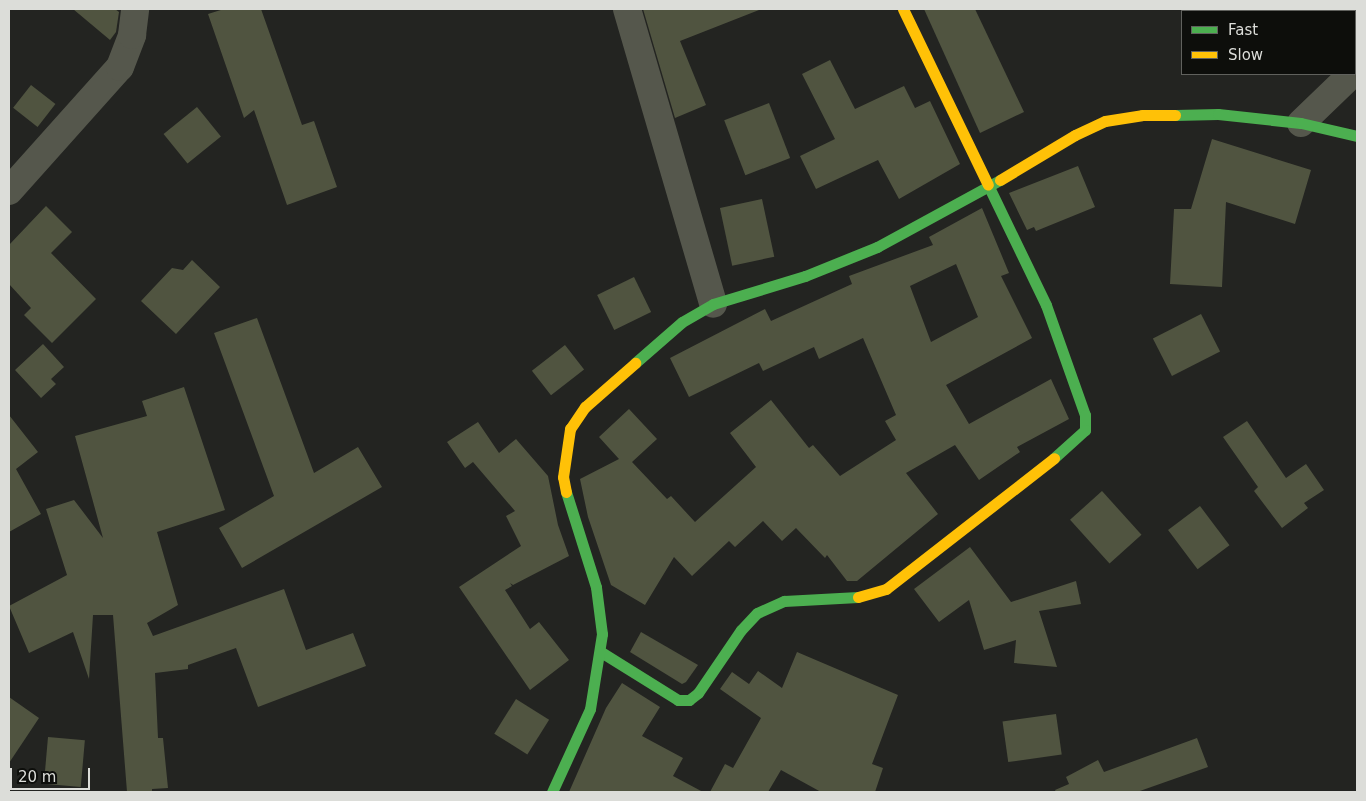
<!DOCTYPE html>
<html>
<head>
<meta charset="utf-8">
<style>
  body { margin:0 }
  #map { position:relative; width:1366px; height:801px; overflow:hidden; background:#232421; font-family:"DejaVu Sans",sans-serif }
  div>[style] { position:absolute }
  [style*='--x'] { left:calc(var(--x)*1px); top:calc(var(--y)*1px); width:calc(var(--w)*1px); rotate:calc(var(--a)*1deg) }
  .building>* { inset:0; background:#505440; transform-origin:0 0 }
  .street>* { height:28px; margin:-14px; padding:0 14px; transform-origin:14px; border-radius:14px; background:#55574c }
  .fast>* { height:11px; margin:-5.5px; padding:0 5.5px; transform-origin:5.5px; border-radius:5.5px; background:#4caf50 }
  .slow>* { height:11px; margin:-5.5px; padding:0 5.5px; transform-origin:5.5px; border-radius:5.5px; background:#ffc107 }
  span { translate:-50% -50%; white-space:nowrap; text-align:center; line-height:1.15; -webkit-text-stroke:5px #0d0e0b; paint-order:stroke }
  .frame { position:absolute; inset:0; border:10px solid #dcddd9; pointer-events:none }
  .legend { position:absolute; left:1181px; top:10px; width:175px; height:65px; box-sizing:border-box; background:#0d0e0b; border:1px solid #60615d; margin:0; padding:6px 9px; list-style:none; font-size:15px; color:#dcddd9 }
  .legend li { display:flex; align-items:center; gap:10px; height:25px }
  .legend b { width:25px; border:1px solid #60615d }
  .scale { position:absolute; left:10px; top:768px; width:80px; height:22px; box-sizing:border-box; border:2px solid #dcddd9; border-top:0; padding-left:6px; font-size:15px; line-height:18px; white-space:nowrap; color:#dcddd9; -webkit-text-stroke:4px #0d0e0b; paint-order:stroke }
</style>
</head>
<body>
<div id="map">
  <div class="building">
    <div style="clip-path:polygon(73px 9px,115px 9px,119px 12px,116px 32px,110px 40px)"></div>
    <div style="clip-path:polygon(224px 9px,261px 9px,302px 125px,314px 121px,337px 187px,287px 205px,254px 110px,244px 118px,208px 14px)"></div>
    <div style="clip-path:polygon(643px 9px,758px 9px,759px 10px,680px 41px,706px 105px,675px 118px)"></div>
    <div style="clip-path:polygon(924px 9px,975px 9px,1024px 112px,980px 133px)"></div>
    <div style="clip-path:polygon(830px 60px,855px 109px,904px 86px,915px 108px,930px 101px,960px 164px,899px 199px,878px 160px,816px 189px,800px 156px,835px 139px,802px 74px)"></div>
    <div style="left:31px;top:85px;width:31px;height:29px;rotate:38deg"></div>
    <div style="left:769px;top:103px;width:59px;height:48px;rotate:69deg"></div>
    <div style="left:197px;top:107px;width:38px;height:43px;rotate:51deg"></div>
    <div style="clip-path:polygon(1212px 139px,1311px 170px,1295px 224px,1226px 202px,1222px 287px,1170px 284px,1174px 209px,1191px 209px)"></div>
    <div style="clip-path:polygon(1078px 166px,1095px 207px,1036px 231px,1034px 227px,1027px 230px,1009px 193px)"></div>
    <div style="left:762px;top:199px;width:59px;height:43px;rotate:78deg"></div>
    <div style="clip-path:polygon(46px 206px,72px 232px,51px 253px,96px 299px,52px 343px,24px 315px,31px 308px,9px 284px,9px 245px)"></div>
    <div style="clip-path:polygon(evenodd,982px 208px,1009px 273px,1001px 276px,1032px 338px,946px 385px,969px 424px,1051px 379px,1069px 419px,1017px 447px,1020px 452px,979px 480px,955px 445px,906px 473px,938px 514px,857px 581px,847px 581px,827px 555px,825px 558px,796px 528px,782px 541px,763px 521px,735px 547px,729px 541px,692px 576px,674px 557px,645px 605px,611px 585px,588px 517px,580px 479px,619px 459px,599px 437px,629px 409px,657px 439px,632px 462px,667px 499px,671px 496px,695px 522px,756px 467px,730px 433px,771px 400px,809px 448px,813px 445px,840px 476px,896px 440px,885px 421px,896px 415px,863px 338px,819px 359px,814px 347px,763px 371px,759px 363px,689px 397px,670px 358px,765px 309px,771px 321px,852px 284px,849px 276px,933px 245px,929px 237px,982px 208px,956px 264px,978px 317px,931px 342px,910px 286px,956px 264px)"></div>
    <div style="clip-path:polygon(192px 260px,220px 287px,176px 334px,141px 301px,172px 268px,183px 270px)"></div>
    <div style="left:634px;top:277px;width:39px;height:41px;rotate:64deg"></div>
    <div style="left:1201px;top:314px;width:42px;height:54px;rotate:63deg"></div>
    <div style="clip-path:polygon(257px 318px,314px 473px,358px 447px,382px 487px,242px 568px,219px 528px,274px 496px,214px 333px)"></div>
    <div style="clip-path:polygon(43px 344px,64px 367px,51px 379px,56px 384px,41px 398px,15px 370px)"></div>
    <div style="left:565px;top:345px;width:31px;height:42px;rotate:52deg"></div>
    <div style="clip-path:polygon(184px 387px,225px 510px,157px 532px,178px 605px,147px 623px,153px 636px,284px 589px,306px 650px,353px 633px,366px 666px,258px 707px,236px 648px,188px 665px,188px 669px,155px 673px,158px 738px,163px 738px,168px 788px,152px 789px,152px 792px,127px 792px,113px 615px,93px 615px,89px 679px,73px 632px,29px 653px,9px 606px,67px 575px,46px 509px,74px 500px,103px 538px,75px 436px,147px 416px,142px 401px)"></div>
    <div style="clip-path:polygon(9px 415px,38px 452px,16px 469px,41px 514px,9px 532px)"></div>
    <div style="clip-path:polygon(1247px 421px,1286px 478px,1306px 464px,1324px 490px,1304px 503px,1308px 508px,1282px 528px,1254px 491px,1258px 487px,1223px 437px)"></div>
    <div style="clip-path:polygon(478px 422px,499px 453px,516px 439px,548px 476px,558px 525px,569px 556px,513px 585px,510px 583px,512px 586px,505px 590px,530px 629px,539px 622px,569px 660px,530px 690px,459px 587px,521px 546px,506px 516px,515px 511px,473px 462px,465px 468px,447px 442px)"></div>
    <div style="left:1102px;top:491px;width:59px;height:43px;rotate:48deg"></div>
    <div style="left:1200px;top:506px;width:49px;height:40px;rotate:53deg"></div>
    <div style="clip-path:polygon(970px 547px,1011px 602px,1076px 581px,1081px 604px,1039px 611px,1057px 667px,1014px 663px,1016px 640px,984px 650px,969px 600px,939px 622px,914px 589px)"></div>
    <div style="clip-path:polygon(641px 632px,698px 665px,686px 682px,682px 684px,630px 652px)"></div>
    <div style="clip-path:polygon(797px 652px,898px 695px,872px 764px,883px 768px,875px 792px,821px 792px,781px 770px,768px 792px,710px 792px,725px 764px,733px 768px,761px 718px,720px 689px,732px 672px,749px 684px,758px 671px,782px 688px)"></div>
    <div style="clip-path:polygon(622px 683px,660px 707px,642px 736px,683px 758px,673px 776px,703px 792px,569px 792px,606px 708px)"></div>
    <div style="clip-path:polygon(9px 697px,39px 718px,9px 763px)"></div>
    <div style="left:516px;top:699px;width:39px;height:41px;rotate:32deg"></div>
    <div style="left:1056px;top:714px;width:41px;height:54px;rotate:82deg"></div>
    <div style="left:48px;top:737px;width:37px;height:47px;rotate:5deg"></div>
    <div style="clip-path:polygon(1197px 738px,1208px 767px,1137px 792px,1056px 792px,1055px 790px,1069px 784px,1066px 777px,1098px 760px,1104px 772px)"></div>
  </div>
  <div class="street">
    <div style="--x:627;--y:9;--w:307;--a:73.7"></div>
    <div style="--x:1301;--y:123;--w:71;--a:-43.9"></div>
    <div style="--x:9;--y:191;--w:166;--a:-48.2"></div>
    <div style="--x:120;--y:67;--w:34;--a:-69"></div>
    <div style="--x:132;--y:35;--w:26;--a:-83"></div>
  </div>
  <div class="fast">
    <div style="--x:1175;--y:115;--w:43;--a:-1.3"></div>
    <div style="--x:1218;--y:114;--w:83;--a:6.2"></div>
    <div style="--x:1301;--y:123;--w:57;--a:13.1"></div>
    <div style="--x:988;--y:185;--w:133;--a:64.2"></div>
    <div style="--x:1046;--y:305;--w:117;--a:70.5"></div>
    <div style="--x:1085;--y:415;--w:15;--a:90"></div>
    <div style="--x:1085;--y:430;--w:42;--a:137.9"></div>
    <div style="--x:635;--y:363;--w:62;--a:-41.1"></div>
    <div style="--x:682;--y:322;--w:36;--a:-30"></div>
    <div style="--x:713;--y:304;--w:96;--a:-16.9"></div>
    <div style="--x:805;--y:276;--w:78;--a:-21.9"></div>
    <div style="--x:877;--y:247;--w:140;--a:-28.6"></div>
    <div style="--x:601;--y:652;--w:91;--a:31.9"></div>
    <div style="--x:678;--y:700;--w:11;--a:0"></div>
    <div style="--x:689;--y:700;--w:11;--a:-38"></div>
    <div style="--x:698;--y:693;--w:76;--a:-55.7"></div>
    <div style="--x:741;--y:630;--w:23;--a:-47"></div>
    <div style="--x:757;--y:613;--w:30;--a:-24"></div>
    <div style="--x:784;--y:601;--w:74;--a:-3.1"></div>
    <div style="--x:552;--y:792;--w:91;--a:-65.4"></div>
    <div style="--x:590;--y:709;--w:76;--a:-80.9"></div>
    <div style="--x:602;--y:634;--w:47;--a:-97.3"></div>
    <div style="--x:596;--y:587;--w:100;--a:-107.5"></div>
  </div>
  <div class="slow">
    <div style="--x:903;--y:9;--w:195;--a:64.2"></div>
    <div style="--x:1000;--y:180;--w:87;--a:-31"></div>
    <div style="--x:1075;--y:135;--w:33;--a:-25"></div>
    <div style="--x:1105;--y:121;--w:37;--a:-9"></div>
    <div style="--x:1142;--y:115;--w:33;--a:0"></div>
    <div style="--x:566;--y:492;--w:15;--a:-101"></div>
    <div style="--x:563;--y:477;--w:49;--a:-81.7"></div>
    <div style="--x:570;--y:429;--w:27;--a:-56"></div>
    <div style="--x:585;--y:407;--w:67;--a:-41.3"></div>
    <div style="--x:858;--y:597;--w:29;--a:-16"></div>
    <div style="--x:886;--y:589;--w:213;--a:-37.9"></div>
  </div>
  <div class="frame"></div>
  <ul class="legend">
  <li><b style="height:6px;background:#4caf50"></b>Fast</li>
  <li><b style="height:6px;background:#ffc107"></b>Slow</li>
  </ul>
  <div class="scale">20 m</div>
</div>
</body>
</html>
